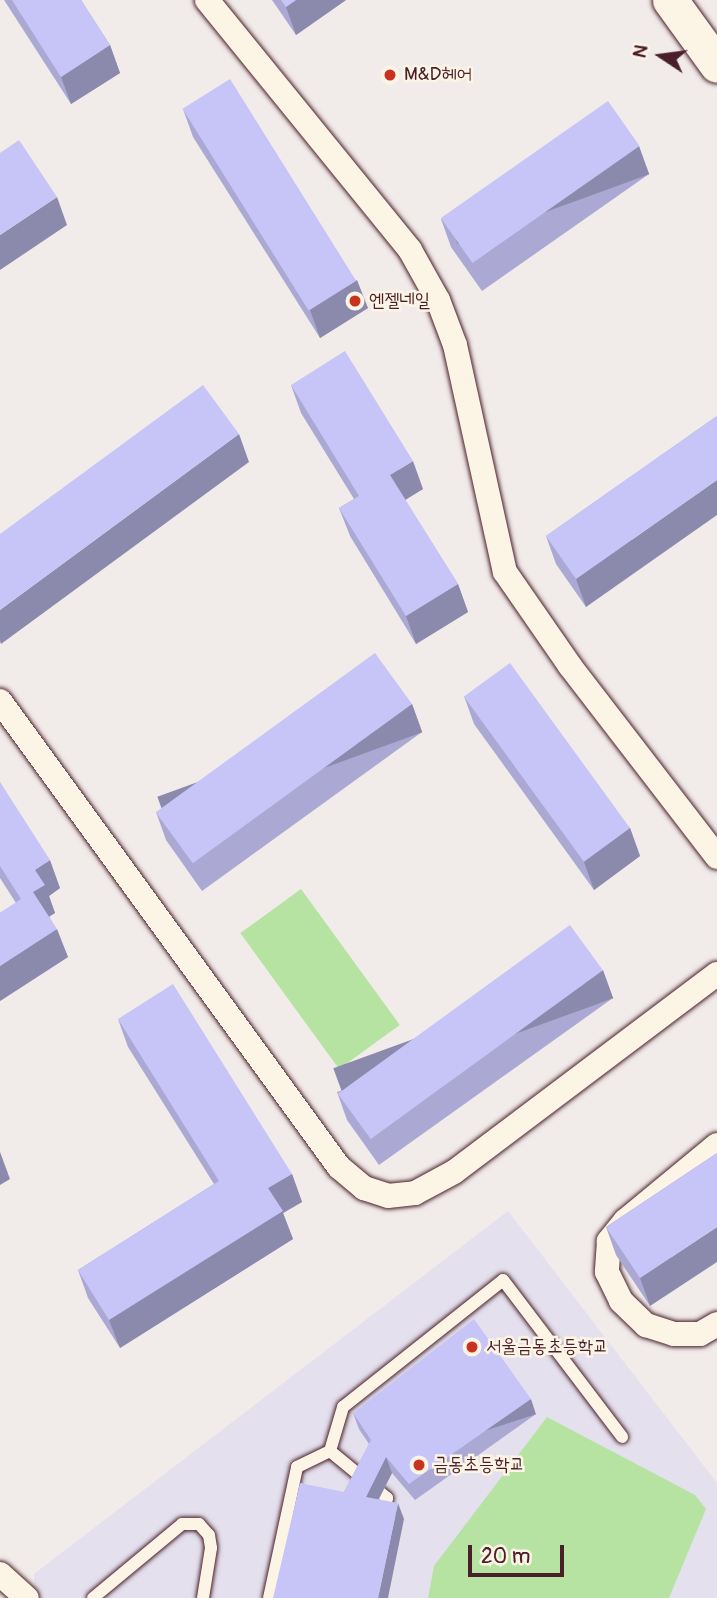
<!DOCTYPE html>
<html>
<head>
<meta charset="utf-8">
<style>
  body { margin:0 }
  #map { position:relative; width:717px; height:1598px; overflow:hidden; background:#f1ebe9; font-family:Pangolin,"Poor Story",sans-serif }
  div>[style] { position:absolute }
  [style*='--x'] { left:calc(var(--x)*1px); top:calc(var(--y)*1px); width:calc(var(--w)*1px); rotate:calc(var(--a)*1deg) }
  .built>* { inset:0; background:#e4e0ed }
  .green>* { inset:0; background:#b6e3a1; transform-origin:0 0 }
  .roads { filter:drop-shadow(0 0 2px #4a1f2b) drop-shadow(0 0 2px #4a1f2b) }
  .service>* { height:12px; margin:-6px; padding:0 6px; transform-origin:6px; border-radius:6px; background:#fcf5e5 }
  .minor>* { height:24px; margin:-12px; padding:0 12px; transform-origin:12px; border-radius:12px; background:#fcf5e5 }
  .secondary>* { height:35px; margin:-17.5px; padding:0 17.5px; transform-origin:17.5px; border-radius:17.5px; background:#fcf5e5 }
  .wall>* { inset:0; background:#aba9d4 }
  .shaded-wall>* { inset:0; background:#8b8aad; transform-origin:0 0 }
  .building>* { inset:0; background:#c7c5f7; transform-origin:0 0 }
  .dots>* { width:19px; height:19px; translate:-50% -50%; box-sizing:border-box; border:4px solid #fcf5e5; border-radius:50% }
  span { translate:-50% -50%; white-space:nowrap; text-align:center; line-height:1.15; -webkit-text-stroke:5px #fcf5e5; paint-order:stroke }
  .poi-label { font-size:19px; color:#4a1f2b }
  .left { translate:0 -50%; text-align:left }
  .north { position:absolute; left:626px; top:21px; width:70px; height:70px; -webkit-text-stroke:5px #fcf5e5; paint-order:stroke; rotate:283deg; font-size:19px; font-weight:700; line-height:28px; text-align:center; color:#4a1f2b }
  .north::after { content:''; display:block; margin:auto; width:24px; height:32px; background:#4a1f2b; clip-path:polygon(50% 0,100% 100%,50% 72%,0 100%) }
  .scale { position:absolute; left:468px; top:1545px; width:96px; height:32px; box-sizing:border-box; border:4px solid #4a1f2b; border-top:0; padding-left:9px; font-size:21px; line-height:24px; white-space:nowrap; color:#4a1f2b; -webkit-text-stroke:5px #fcf5e5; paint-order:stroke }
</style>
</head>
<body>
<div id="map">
  <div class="built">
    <div style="clip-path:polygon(508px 1211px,717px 1483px,717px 1598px,35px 1598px,34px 1574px)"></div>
  </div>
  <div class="green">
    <div style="left:301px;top:889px;width:168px;height:75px;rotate:54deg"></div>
    <div style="clip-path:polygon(547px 1417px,695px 1495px,706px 1509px,669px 1598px,428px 1598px,434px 1566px)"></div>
  </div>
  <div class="roads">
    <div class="service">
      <div style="--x:330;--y:1451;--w:74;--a:39.5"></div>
      <div style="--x:387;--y:1498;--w:16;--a:104"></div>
      <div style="--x:93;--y:1598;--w:116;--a:-39.7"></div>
      <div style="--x:182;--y:1524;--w:17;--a:0"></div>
      <div style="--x:199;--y:1524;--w:15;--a:48"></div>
      <div style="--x:209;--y:1535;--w:13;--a:81"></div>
      <div style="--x:211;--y:1548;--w:51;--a:99.1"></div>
      <div style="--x:269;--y:1598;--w:134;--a:-77.9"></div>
      <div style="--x:297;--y:1467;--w:37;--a:-26"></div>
      <div style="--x:330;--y:1451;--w:46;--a:-73.5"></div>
      <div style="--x:343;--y:1407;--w:204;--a:-38.4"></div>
      <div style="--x:503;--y:1280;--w:197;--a:52.8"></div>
    </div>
    <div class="minor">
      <div style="--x:207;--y:0;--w:322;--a:50.9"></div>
      <div style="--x:410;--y:250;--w:57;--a:60.8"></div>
      <div style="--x:438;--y:300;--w:48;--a:69.3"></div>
      <div style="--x:455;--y:345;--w:232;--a:77.6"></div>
      <div style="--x:505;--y:572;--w:114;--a:55.3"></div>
      <div style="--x:570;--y:666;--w:241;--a:52.4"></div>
      <div style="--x:0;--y:701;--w:576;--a:53.97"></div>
      <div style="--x:339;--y:1167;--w:33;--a:40"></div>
      <div style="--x:364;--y:1188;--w:25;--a:18"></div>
      <div style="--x:388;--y:1196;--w:27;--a:-6"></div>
      <div style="--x:415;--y:1193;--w:44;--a:-28.3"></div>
      <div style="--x:454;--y:1172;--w:329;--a:-37"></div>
      <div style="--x:717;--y:1145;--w:119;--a:140.4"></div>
      <div style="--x:625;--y:1221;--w:26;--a:129"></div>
      <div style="--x:609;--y:1241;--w:31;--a:94"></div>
      <div style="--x:607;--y:1272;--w:32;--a:64"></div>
      <div style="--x:621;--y:1301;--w:35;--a:44"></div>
      <div style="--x:646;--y:1325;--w:29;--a:18"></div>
      <div style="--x:674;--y:1334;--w:26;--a:0"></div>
      <div style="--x:700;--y:1334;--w:20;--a:-30"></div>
      <div style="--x:0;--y:1574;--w:36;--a:42"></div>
    </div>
    <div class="secondary">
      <div style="--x:670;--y:0;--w:80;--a:54.1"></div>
    </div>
  </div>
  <div class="wall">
    <div style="clip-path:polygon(0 0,81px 0,110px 45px,120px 73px,71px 104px,4px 0)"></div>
    <div style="clip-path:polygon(272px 0,346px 0,296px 35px)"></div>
    <div style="clip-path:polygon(183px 109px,368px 308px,320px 338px,193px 137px)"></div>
    <div style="clip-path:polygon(649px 174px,482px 291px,451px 247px,441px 219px)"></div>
    <div style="clip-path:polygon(291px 385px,423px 489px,405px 500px,458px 584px,468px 612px,416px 644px,350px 536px,339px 508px,354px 499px,301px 413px)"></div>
    <div style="clip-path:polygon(717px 416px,586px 607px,556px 564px,546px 536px)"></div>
    <div style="clip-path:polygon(464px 696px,630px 828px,640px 856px,594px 890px,474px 724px)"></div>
    <div style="clip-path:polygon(412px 704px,422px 732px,202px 891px,166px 840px,156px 812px)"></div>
    <div style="clip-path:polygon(0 782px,60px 888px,49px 896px,55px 913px,49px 916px,68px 957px,0 1001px,0 913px,16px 903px,0 878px)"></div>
    <div style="clip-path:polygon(613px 998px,379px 1165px,347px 1120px,337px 1092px)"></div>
    <div style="clip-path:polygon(118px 1019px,292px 1174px,302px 1202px,283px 1213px,293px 1239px,120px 1348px,88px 1298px,78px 1270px,214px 1184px,128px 1047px)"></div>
    <div style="clip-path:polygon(717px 1153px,650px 1306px,616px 1255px,606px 1227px)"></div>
    <div style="clip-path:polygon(353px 1413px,536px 1414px,415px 1500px,392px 1473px,379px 1499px,404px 1519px,344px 1492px,369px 1444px,359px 1429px)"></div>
  </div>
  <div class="shaded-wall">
    <div style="clip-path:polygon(296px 0,346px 0,296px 35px,286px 7px)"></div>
    <div style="clip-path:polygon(110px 45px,120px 73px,71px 104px,61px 77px)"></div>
    <div style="left:639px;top:146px;width:30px;height:204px;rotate:70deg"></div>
    <div style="clip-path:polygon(57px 197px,67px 225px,0 270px,0 235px)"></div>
    <div style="clip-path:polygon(357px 280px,368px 308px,320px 338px,310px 310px)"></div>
    <div style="clip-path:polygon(239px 434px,249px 462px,1px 644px,0 641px,0 610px)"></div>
    <div style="clip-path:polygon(413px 461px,423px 489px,400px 503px,390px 475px)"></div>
    <div style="clip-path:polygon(717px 480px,717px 515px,586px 607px,576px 579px)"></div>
    <div style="clip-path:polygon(458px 584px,468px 612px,416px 644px,406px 616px)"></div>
    <div style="left:412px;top:704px;width:30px;height:271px;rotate:70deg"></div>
    <div style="clip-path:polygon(630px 828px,640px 856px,594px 890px,584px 862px)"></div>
    <div style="clip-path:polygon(50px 860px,60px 888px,49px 896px,55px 913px,44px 920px,33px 892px,35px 870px)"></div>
    <div style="clip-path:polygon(57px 929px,68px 957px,0 1001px,0 966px)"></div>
    <div style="left:603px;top:970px;width:30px;height:287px;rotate:70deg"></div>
    <div style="clip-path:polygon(0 1152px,10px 1179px,0 1185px)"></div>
    <div style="clip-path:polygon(292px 1174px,302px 1202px,283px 1213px,293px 1239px,120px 1348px,109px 1320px,268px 1188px)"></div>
    <div style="clip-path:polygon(717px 1227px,717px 1262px,650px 1306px,640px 1278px)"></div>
    <div style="left:531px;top:1399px;width:16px;height:149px;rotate:72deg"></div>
    <div style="clip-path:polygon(386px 1457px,392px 1473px,372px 1512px,366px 1497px)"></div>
    <div style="clip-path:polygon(398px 1503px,404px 1519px,388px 1598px,378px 1598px)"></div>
  </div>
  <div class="building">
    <div style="clip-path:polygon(12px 0,81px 0,110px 45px,61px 77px)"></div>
    <div style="clip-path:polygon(281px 0,296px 0,286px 7px)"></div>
    <div style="left:230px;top:79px;width:238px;height:56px;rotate:58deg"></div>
    <div style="left:608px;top:101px;width:55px;height:204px;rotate:55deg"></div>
    <div style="clip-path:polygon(19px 140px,57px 197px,0 235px,0 153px)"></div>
    <div style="clip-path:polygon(345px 351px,413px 461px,390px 475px,458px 584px,406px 616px,339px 508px,359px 496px,291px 385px)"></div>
    <div style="clip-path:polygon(203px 385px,239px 434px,0 610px,0 534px)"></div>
    <div style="clip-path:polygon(717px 416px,717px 480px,576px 579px,546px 536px)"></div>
    <div style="left:375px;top:653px;width:63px;height:271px;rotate:54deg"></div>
    <div style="left:510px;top:663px;width:204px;height:57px;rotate:54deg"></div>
    <div style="clip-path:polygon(0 782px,50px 860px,35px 870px,45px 885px,33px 892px,57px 929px,0 966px,0 913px,21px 899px,0 866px)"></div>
    <div style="left:570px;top:925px;width:56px;height:287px;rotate:54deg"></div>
    <div style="clip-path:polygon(173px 984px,292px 1174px,268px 1188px,283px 1211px,109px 1320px,78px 1270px,219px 1181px,118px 1019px)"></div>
    <div style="clip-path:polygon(717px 1153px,717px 1227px,640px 1278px,606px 1227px)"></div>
    <div style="clip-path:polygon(474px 1319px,531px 1399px,409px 1484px,386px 1457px,366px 1497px,398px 1503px,378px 1598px,273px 1598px,300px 1483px,344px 1492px,371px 1440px,353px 1413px)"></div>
  </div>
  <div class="dots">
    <div style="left:390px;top:75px;background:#c8321e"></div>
    <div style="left:355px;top:301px;background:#c8321e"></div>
    <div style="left:472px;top:1347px;background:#c8321e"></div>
    <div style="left:419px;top:1465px;background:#c8321e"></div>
  </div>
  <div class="poi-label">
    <span class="left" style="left:404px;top:75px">M&amp;D헤어</span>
    <span class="left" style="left:369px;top:301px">엔젤네일</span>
    <span class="left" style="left:486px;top:1347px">서울금동초등학교</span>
    <span class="left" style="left:433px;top:1465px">금동초등학교</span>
  </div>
  <div class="north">N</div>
  <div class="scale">20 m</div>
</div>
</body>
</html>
